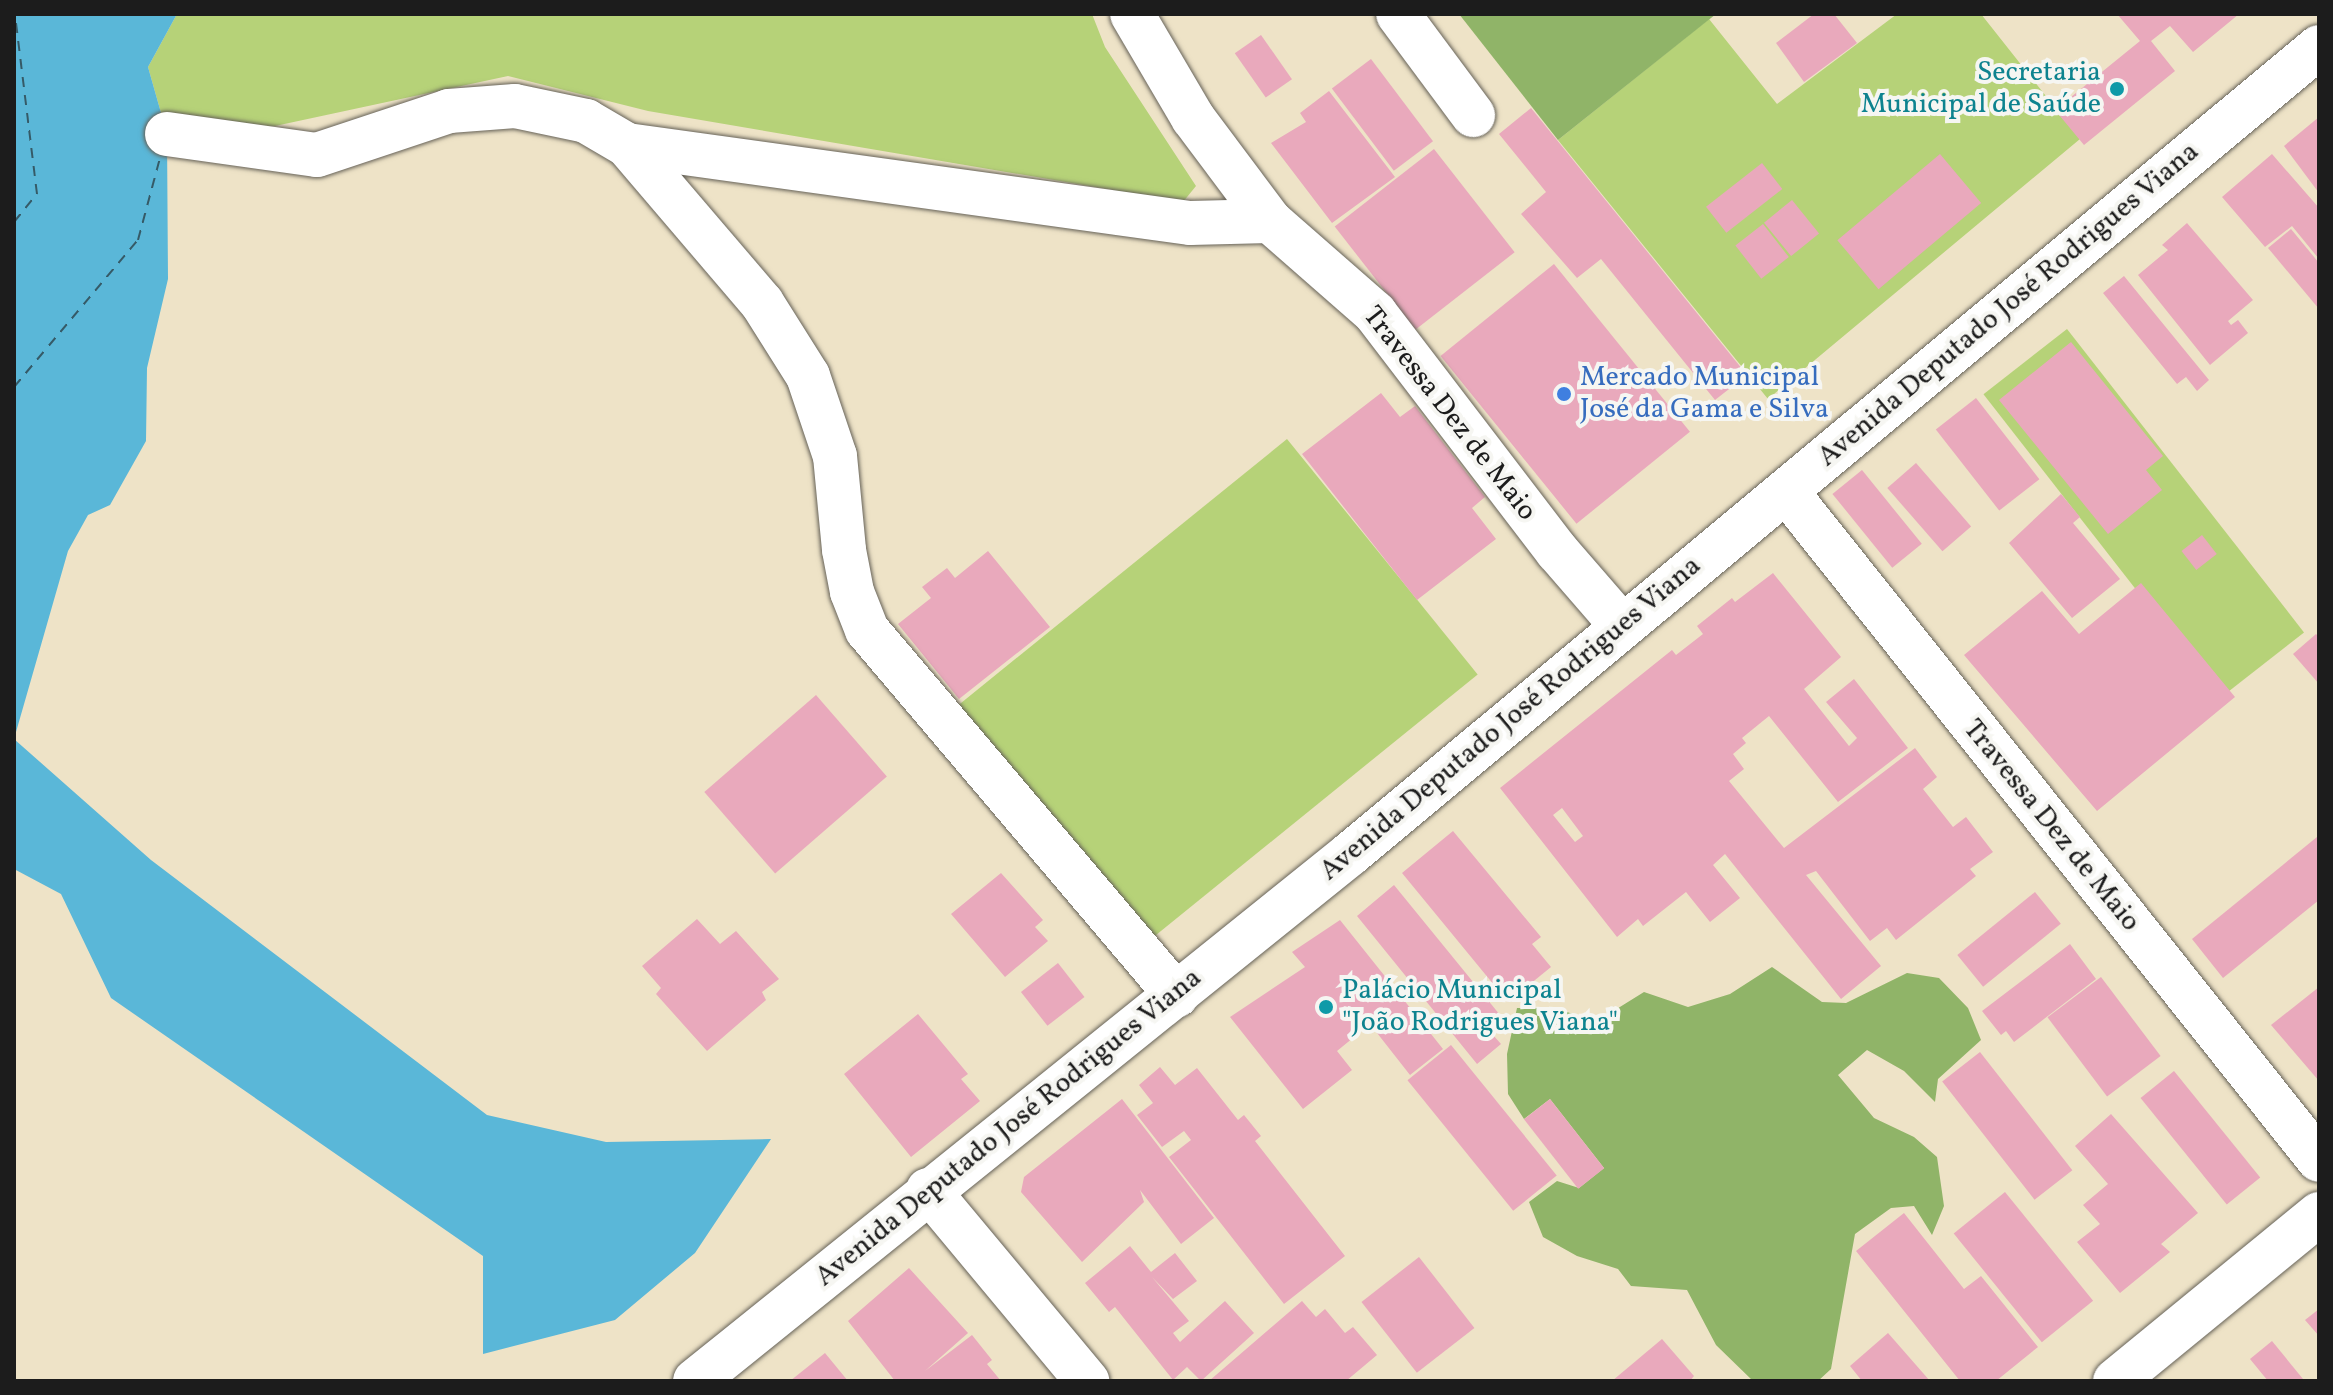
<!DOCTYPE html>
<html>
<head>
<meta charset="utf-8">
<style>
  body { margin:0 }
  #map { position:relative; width:2333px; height:1395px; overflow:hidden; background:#eee3c7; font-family:Vollkorn,serif }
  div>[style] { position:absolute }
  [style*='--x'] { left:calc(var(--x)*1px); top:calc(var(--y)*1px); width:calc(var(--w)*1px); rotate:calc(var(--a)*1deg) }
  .green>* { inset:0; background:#b6d278; transform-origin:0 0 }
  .forest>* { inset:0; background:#90b468 }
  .water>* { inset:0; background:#5ab7d8 }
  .ferry>* { height:2px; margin-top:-1px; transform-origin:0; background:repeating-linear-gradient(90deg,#355a67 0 10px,transparent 0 18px) }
  .building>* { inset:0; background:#e9a9bc; transform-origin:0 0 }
  .roads { filter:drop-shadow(0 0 2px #666258) drop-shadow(0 0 2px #666258) }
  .minor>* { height:44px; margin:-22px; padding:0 22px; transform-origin:22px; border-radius:22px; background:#fff }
  .dots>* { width:22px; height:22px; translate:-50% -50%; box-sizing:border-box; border:4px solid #f6f6f2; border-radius:50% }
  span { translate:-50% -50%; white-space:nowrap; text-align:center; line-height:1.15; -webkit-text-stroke:8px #f6f6f2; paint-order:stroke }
  .culture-label { font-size:28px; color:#0d838f }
  .right { translate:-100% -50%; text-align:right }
  .left { translate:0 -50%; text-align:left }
  .street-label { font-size:28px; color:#1c1c1c }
  .shop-label { font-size:28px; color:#366cbe }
  .frame { position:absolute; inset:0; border:16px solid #1c1c1c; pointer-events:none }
</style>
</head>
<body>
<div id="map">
  <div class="green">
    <div style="clip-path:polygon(177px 14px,1092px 14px,1105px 47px,1196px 186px,1183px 202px,648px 111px,508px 76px,275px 126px,167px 134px,148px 67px)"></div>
    <div style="clip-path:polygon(1897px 14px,1981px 14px,2080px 139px,1768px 399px,1558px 140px,1709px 19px,1777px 104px)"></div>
    <div style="left:2067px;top:329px;width:385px;height:106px;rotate:52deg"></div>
    <div style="left:1287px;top:439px;width:303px;height:423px;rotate:51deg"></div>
  </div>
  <div class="forest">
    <div style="clip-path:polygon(1459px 14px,1716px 14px,1558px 140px)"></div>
    <div style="clip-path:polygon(1772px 967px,1822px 1002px,1846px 1003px,1907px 973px,1939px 978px,1968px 1008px,1981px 1040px,1938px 1079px,1935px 1102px,1904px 1071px,1867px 1050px,1838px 1075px,1874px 1118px,1914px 1137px,1937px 1157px,1944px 1206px,1932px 1235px,1914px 1206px,1891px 1208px,1855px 1234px,1831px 1369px,1818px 1381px,1753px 1381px,1716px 1345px,1687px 1290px,1631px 1286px,1618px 1269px,1577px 1256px,1543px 1237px,1529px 1202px,1557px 1181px,1579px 1188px,1604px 1168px,1550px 1099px,1524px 1119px,1508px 1094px,1507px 1054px,1517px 1008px,1555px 1008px,1588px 1019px,1607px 1015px,1644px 992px,1688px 1007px,1730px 994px)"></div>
  </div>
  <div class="water">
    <div style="clip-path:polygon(14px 14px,177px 14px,148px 67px,167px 134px,168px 279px,147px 368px,146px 441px,110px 505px,88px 515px,68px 551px,14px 739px,151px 860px,487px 1115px,606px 1142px,771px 1139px,695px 1253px,615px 1320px,483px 1354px,483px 1256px,111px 998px,61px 894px,14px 869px)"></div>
  </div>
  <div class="ferry">
    <div style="--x:14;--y:222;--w:36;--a:-51"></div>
    <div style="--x:37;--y:194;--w:181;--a:-97"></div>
    <div style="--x:14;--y:387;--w:192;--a:-49.9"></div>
    <div style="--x:138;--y:240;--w:89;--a:-75"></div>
  </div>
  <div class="building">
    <div style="clip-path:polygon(1814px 14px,1834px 14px,1857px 43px,1804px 82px,1776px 43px)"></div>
    <div style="clip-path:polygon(2117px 14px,2239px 14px,2193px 52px,2170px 26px,2151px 41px,2175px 71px,2084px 145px,2055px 110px,2140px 41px)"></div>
    <div style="left:1261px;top:35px;width:54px;height:32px;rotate:55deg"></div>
    <div style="left:1371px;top:59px;width:103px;height:49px;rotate:53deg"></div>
    <div style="clip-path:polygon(1329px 91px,1395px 177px,1332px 223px,1271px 143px,1306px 122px,1300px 113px)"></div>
    <div style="clip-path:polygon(1531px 108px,1747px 375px,1715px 400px,1601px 259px,1577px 278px,1521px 214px,1546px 192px,1499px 134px)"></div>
    <div style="clip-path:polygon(2319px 117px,2319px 193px,2284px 146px)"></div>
    <div style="left:1434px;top:149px;width:131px;height:126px;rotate:52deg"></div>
    <div style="left:1940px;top:154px;width:64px;height:134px;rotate:50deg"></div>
    <div style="clip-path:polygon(2272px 154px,2319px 208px,2319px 259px,2292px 226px,2265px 247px,2222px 197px)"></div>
    <div style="left:1762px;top:163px;width:33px;height:71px;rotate:52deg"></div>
    <div style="left:1792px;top:200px;width:43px;height:36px;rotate:51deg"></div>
    <div style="clip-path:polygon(2187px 223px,2253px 300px,2228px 321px,2231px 325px,2238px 320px,2248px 333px,2210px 365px,2138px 275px,2168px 250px,2162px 245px)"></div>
    <div style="left:1763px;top:224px;width:42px;height:35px;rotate:52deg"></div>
    <div style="clip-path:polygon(2291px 229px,2319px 263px,2319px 309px,2268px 248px)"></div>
    <div style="left:1554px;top:264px;width:216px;height:146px;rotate:51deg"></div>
    <div style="clip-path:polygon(2124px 276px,2209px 380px,2197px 391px,2186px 377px,2177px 384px,2103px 293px)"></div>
    <div style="clip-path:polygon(2071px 342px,2163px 456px,2146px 470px,2162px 490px,2108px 534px,1999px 400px)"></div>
    <div style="clip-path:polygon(1381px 393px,1400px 417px,1415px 406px,1485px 497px,1472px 508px,1496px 539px,1417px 600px,1302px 454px)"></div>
    <div style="left:1976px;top:398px;width:103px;height:51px;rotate:52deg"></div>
    <div style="left:1916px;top:463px;width:84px;height:38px;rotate:49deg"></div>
    <div style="left:1862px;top:470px;width:95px;height:38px;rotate:51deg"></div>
    <div style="clip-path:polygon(2061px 494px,2080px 517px,2073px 523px,2120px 579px,2072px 618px,2009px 543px)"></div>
    <div style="left:2202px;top:535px;width:24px;height:26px;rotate:52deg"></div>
    <div style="clip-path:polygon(988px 551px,1050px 627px,959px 699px,898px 624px,931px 598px,922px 587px,947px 568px,955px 578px)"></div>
    <div style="clip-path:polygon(evenodd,1773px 573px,1841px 657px,1804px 689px,1849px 746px,1857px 738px,1826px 702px,1854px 679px,1908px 748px,1838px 802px,1769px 716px,1742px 738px,1746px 743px,1733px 754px,1744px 769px,1729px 781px,1784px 848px,1915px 748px,1937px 777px,1923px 789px,1953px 827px,1966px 817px,1993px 852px,1970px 869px,1976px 876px,1896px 940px,1887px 928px,1870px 941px,1816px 871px,1806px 875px,1881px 966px,1841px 999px,1725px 854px,1713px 865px,1740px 898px,1710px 922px,1686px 892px,1643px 926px,1638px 919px,1617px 937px,1500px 788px,1672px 650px,1676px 655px,1703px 634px,1697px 626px,1732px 598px,1735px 602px,1773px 573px,1562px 808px,1583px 836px,1575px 842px,1553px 815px,1562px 808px)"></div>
    <div style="clip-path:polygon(2141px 583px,2235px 697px,2097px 811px,1964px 655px,2042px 591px,2079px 634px)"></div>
    <div style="clip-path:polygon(2316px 634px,2319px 637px,2319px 684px,2293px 654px)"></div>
    <div style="left:816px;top:695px;width:108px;height:148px;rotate:49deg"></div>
    <div style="clip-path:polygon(1453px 831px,1541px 937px,1532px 944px,1551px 967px,1508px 1002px,1402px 873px)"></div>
    <div style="clip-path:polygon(2317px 837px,2319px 900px,2223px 978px,2192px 939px)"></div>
    <div style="clip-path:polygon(1001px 873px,1043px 920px,1035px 927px,1048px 941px,1005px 977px,951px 914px)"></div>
    <div style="clip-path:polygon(1394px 885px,1500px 1015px,1485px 1026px,1501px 1044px,1477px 1064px,1357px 916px)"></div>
    <div style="left:2035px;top:892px;width:41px;height:100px;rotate:51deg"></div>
    <div style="clip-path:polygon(697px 919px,720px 944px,736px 931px,779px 979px,762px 992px,766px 1000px,707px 1051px,656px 994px,661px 988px,642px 966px)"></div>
    <div style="clip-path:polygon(1340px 920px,1443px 1049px,1410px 1075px,1370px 1024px,1337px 1051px,1352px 1070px,1303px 1109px,1230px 1017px,1305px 967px,1292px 952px)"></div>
    <div style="clip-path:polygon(2070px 944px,2096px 979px,2014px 1042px,2006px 1031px,2001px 1035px,1982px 1011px)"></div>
    <div style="left:1058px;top:963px;width:43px;height:47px;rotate:52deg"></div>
    <div style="left:2101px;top:977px;width:99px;height:67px;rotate:53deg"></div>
    <div style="clip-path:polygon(2319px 987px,2319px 1081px,2271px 1025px)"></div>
    <div style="clip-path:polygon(918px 1014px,968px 1074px,961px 1079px,980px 1101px,911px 1157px,844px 1074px)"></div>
    <div style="left:1451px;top:1045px;width:168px;height:56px;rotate:51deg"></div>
    <div style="left:1980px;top:1052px;width:150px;height:48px;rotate:52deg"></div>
    <div style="clip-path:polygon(1160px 1067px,1175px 1085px,1197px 1068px,1238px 1120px,1244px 1115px,1261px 1136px,1255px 1141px,1345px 1256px,1284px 1304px,1169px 1157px,1191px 1140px,1184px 1131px,1162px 1147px,1137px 1115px,1153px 1103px,1139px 1085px)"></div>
    <div style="left:2174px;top:1071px;width:137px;height:43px;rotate:51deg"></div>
    <div style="clip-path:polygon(1122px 1099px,1214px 1218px,1181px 1244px,1140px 1190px,1144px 1202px,1082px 1262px,1021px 1192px,1024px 1177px)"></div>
    <div style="left:1550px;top:1099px;width:88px;height:33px;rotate:52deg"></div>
    <div style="clip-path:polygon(2111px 1114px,2198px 1213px,2161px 1244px,2170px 1252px,2120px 1293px,2077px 1242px,2100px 1224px,2083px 1205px,2108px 1184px,2075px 1146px)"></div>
    <div style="left:2005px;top:1192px;width:140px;height:66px;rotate:51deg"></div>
    <div style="clip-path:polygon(1904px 1213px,1964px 1289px,1981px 1276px,2038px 1347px,1996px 1381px,1960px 1381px,1856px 1251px)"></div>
    <div style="clip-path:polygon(1130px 1246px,1151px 1272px,1175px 1253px,1197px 1281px,1173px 1299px,1152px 1277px,1189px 1321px,1173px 1333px,1180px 1342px,1225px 1301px,1254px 1333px,1201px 1381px,1187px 1367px,1173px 1380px,1115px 1307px,1109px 1312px,1085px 1283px)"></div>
    <div style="left:1419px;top:1257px;width:90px;height:73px;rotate:52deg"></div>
    <div style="clip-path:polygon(909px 1268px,968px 1333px,925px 1371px,972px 1335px,992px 1360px,987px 1364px,1001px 1381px,895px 1381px,848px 1321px)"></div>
    <div style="clip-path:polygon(1302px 1301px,1316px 1317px,1325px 1309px,1345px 1333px,1353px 1327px,1377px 1355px,1346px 1381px,1209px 1381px)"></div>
    <div style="clip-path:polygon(2319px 1309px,2319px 1336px,2305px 1320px)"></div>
    <div style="clip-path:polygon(1888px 1333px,1930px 1381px,1862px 1381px,1850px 1366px)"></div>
    <div style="clip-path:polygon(1662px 1339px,1694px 1376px,1690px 1381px,1612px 1381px)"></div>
    <div style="clip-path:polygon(2272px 1341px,2303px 1379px,2301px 1381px,2268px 1381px,2250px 1359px)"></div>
    <div style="clip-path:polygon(825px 1353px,848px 1381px,790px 1381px)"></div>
  </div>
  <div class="roads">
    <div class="minor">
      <div style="--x:1132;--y:14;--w:121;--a:59.6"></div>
      <div style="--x:1193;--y:118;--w:129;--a:53.2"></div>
      <div style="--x:1270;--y:221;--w:140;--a:41.2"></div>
      <div style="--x:1375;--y:313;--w:300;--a:52.6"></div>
      <div style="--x:1557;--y:551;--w:99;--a:49.1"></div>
      <div style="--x:1398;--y:14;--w:126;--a:53.4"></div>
      <div style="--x:167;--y:134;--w:151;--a:8"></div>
      <div style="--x:317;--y:155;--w:139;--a:-18.4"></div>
      <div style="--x:449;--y:111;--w:66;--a:-4.3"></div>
      <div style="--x:515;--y:106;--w:73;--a:11.9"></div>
      <div style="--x:586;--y:121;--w:48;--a:30.3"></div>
      <div style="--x:627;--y:145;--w:208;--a:49.5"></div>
      <div style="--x:762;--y:303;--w:86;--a:57.8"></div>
      <div style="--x:808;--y:376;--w:84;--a:71.4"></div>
      <div style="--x:835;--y:456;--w:94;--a:84.5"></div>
      <div style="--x:844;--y:550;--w:43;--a:79.2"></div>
      <div style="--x:852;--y:592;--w:41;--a:68.5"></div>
      <div style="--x:867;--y:630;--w:479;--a:49.7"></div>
      <div style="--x:627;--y:145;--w:568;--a:7.89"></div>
      <div style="--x:1190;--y:223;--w:80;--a:-1.4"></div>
      <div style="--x:1786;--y:491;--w:855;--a:51.46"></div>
      <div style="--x:928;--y:1190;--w:249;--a:50.2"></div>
      <div style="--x:695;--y:1381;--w:841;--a:-38.82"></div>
      <div style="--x:1350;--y:854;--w:1261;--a:-39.79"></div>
      <div style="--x:2115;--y:1381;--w:264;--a:-39.3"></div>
    </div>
  </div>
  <div class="dots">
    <div style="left:2117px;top:89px;background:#0f9aa8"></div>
    <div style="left:1564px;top:394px;background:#3f7fe0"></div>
    <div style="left:1326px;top:1007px;background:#0f9aa8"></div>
  </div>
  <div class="culture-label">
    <span class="right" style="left:2101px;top:89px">Secretaria<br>Municipal de Saúde</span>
    <span class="left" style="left:1342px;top:1007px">Palácio Municipal<br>"João Rodrigues Viana"</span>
  </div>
  <div class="street-label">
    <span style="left:2009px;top:305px;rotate:-40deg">Avenida Deputado José Rodrigues Viana</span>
    <span style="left:1449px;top:414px;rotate:52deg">Travessa Dez de Maio</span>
    <span style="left:1511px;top:719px;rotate:-40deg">Avenida Deputado José Rodrigues Viana</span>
    <span style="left:2051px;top:826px;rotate:51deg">Travessa Dez de Maio</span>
    <span style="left:1009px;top:1128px;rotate:-39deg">Avenida Deputado José Rodrigues Viana</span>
  </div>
  <div class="shop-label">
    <span class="left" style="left:1580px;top:394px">Mercado Municipal<br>José da Gama e Silva</span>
  </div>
  <div class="frame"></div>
</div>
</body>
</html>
